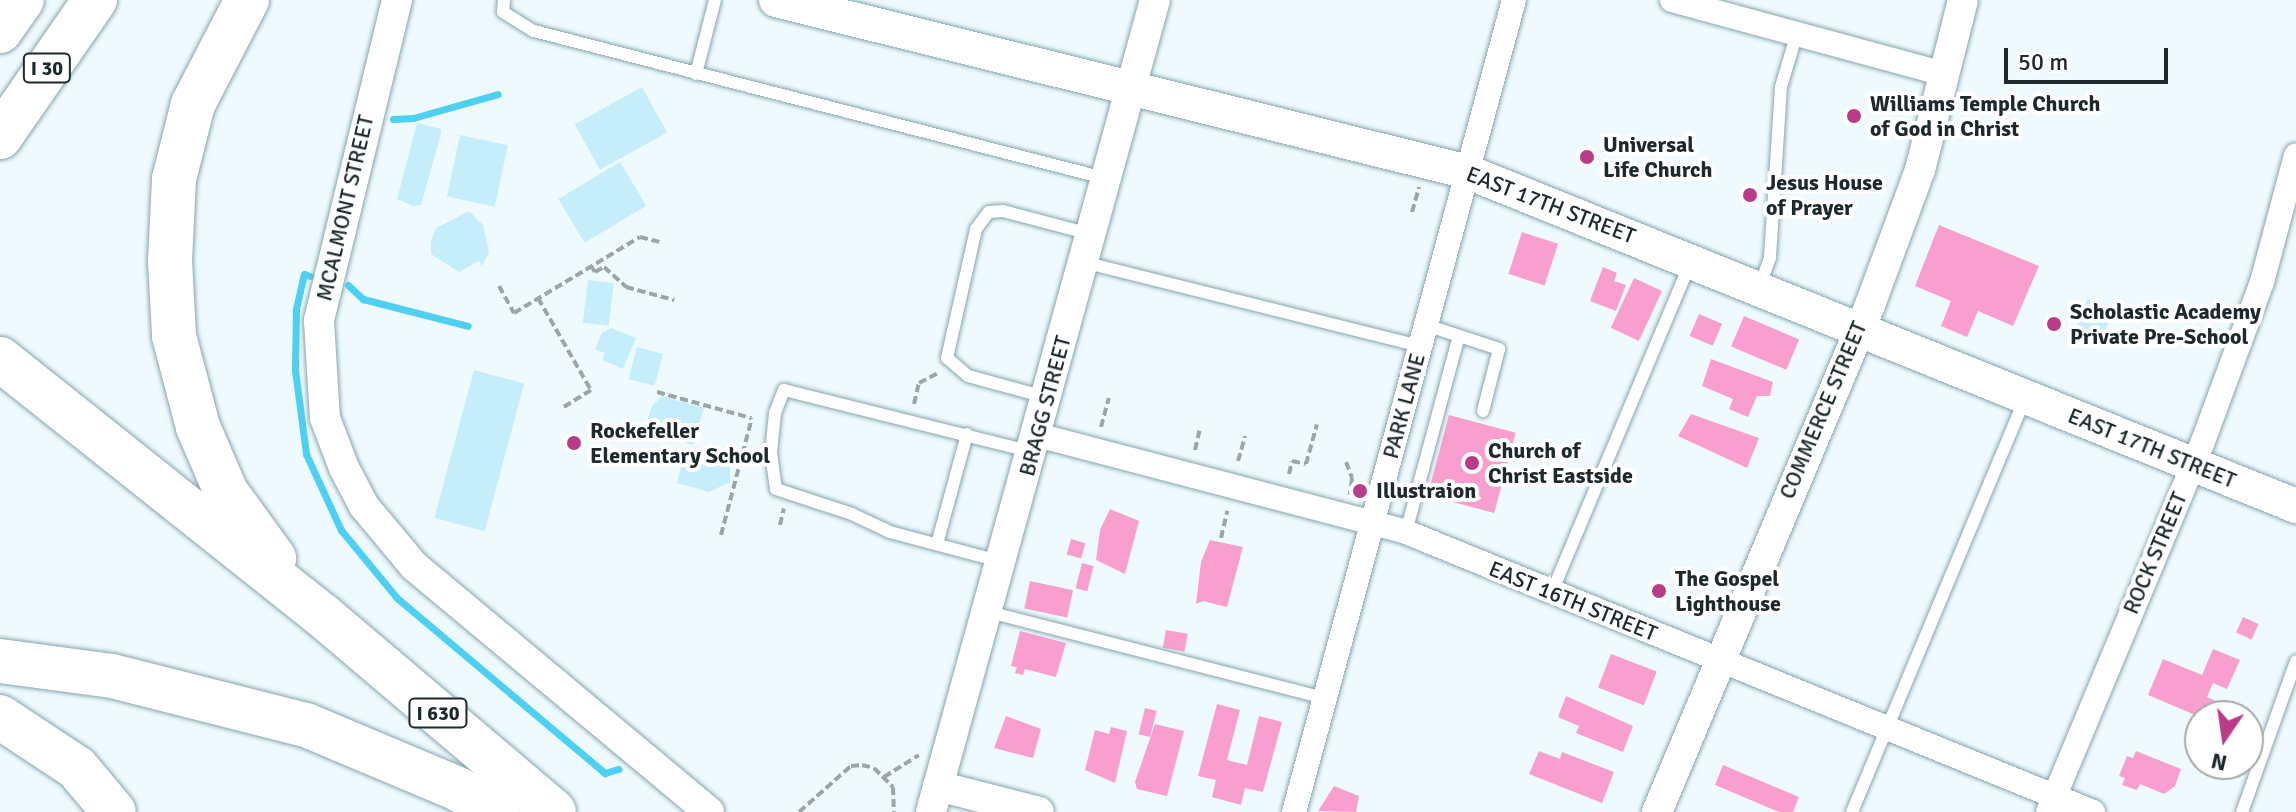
<!DOCTYPE html>
<html>
<head>
<meta charset="utf-8">
<style>
  body { margin:0 }
  #map { position:relative; width:2296px; height:812px; overflow:hidden; background:#eefafe; font-family:Signika,sans-serif }
  div>[style] { position:absolute }
  [style*='--x'] { left:calc(var(--x)*1px); top:calc(var(--y)*1px); width:calc(var(--w)*1px); rotate:calc(var(--a)*1deg) }
  .green>* { inset:0; background:#c5eefa; transform-origin:0 0 }
  .stream>* { height:7px; margin:-3.5px; padding:0 3.5px; transform-origin:3.5px; border-radius:3.5px; background:#4dd0f2 }
  .building>* { inset:0; background:#f99fcf; transform-origin:0 0 }
  .path>* { height:4px; margin-top:-2px; transform-origin:0; background:repeating-linear-gradient(90deg,#9aa6aa 0 8px,transparent 0 12px) }
  .roads { filter:drop-shadow(0 0 2px #87a5ae) drop-shadow(0 0 2px #87a5ae) }
  .service>* { height:12px; margin:-6px; padding:0 6px; transform-origin:6px; border-radius:6px; background:#fff }
  .minor>* { height:24px; margin:-12px; padding:0 12px; transform-origin:12px; border-radius:12px; background:#fff }
  .tertiary>* { height:30px; margin:-15px; padding:0 15px; transform-origin:15px; border-radius:15px; background:#fff }
  .secondary>* { height:34px; margin:-17px; padding:0 17px; transform-origin:17px; border-radius:17px; background:#fff }
  .motorway>* { height:44px; margin:-22px; padding:0 22px; transform-origin:22px; border-radius:22px; background:#fff }
  .dots>* { width:22px; height:22px; translate:-50% -50%; box-sizing:border-box; border:4px solid #fff; border-radius:50% }
  span { translate:-50% -50%; white-space:nowrap; text-align:center; line-height:1.15; -webkit-text-stroke:8px #fff; paint-order:stroke }
  .shield-label span { padding:2px 6px; background:#fff; border:2px solid; border-radius:6px; -webkit-text-stroke-width:0 }
  .shield-label { font-size:20px; color:#1d292d; font-weight:700 }
  .poi-label { font-size:22px; color:#1d292d; font-weight:700 }
  .left { translate:0 -50%; text-align:left }
  .street-label { font-size:22px; color:#1d292d }
  .north { position:absolute; left:2184px; top:700px; width:80px; height:80px; box-sizing:border-box; background:#fff; border:2px solid #a5a9ab; border-radius:50%; rotate:193deg; font-size:22px; font-weight:700; line-height:32px; text-align:center; color:#1d292d }
  .north::after { content:''; display:block; margin:auto; width:28px; height:36px; background:#ba3b88; clip-path:polygon(50% 0,100% 100%,50% 72%,0 100%) }
  .scale { position:absolute; left:2004px; top:48px; width:164px; height:36px; box-sizing:border-box; border:4px solid #1d292d; border-top:0; padding-left:10px; font-size:24px; line-height:28px; white-space:nowrap; color:#1d292d; -webkit-text-stroke:6px #fff; paint-order:stroke }
</style>
</head>
<body>
<div id="map">
  <div class="green">
    <div style="left:642px;top:87px;width:52px;height:77px;rotate:61deg"></div>
    <div style="clip-path:polygon(417px 123px,441px 129px,441px 134px,421px 205px,413px 206px,397px 199px)"></div>
    <div style="left:460px;top:135px;width:49px;height:63px;rotate:12deg"></div>
    <div style="left:620px;top:162px;width:51px;height:72px;rotate:59deg"></div>
    <div style="clip-path:polygon(469px 211px,483px 225px,489px 252px,482px 266px,479px 261px,459px 272px,431px 254px,431px 241px,436px 228px)"></div>
    <div style="left:588px;top:280px;width:26px;height:43px;rotate:7deg"></div>
    <div style="left:2088px;top:299px;width:28px;height:34px;rotate:23deg"></div>
    <div style="clip-path:polygon(611px 328px,636px 338px,623px 369px,602px 360px,605px 353px,595px 349px,602px 333px)"></div>
    <div style="left:637px;top:347px;width:27px;height:33px;rotate:15deg"></div>
    <div style="left:474px;top:370px;width:52px;height:153px;rotate:15deg"></div>
    <div style="clip-path:polygon(662px 396px,704px 408px,693px 445px,645px 428px,652px 406px)"></div>
    <div style="clip-path:polygon(717px 448px,730px 452px,730px 482px,709px 492px,677px 483px,685px 451px,714px 459px)"></div>
  </div>
  <div class="stream">
    <div style="--x:393;--y:119;--w:20;--a:-3"></div>
    <div style="--x:413;--y:118;--w:88;--a:-15.8"></div>
    <div style="--x:310;--y:276;--w:6;--a:-162"></div>
    <div style="--x:304;--y:274;--w:37;--a:103"></div>
    <div style="--x:296;--y:310;--w:60;--a:91"></div>
    <div style="--x:295;--y:370;--w:85;--a:82.5"></div>
    <div style="--x:306;--y:454;--w:84;--a:65.3"></div>
    <div style="--x:341;--y:530;--w:88;--a:50.5"></div>
    <div style="--x:397;--y:598;--w:272;--a:40.1"></div>
    <div style="--x:605;--y:773;--w:14;--a:-17"></div>
    <div style="--x:348;--y:285;--w:21;--a:43"></div>
    <div style="--x:363;--y:299;--w:108;--a:14.4"></div>
  </div>
  <div class="building">
    <div style="clip-path:polygon(1939px 225px,2039px 266px,2013px 326px,1978px 311px,1967px 337px,1941px 326px,1951px 301px,1915px 286px)"></div>
    <div style="left:1522px;top:232px;width:38px;height:44px;rotate:18deg"></div>
    <div style="clip-path:polygon(1603px 267px,1617px 273px,1614px 281px,1626px 285px,1616px 311px,1590px 301px)"></div>
    <div style="left:1634px;top:278px;width:31px;height:55px;rotate:25deg"></div>
    <div style="left:1699px;top:314px;width:25px;height:24px;rotate:23deg"></div>
    <div style="left:1744px;top:316px;width:60px;height:33px;rotate:23deg"></div>
    <div style="clip-path:polygon(1711px 359px,1773px 382px,1770px 396px,1757px 396px,1748px 417px,1729px 409px,1733px 399px,1702px 386px)"></div>
    <div style="clip-path:polygon(1691px 414px,1759px 438px,1747px 468px,1678px 436px)"></div>
    <div style="left:1449px;top:415px;width:69px;height:83px;rotate:15deg"></div>
    <div style="clip-path:polygon(1110px 509px,1139px 521px,1125px 574px,1096px 560px,1100px 530px)"></div>
    <div style="left:1071px;top:539px;width:15px;height:16px;rotate:16deg"></div>
    <div style="clip-path:polygon(1210px 540px,1243px 547px,1227px 607px,1203px 601px,1196px 604px,1201px 562px)"></div>
    <div style="left:1082px;top:563px;width:12px;height:26px;rotate:14deg"></div>
    <div style="left:1030px;top:581px;width:44px;height:28px;rotate:12deg"></div>
    <div style="left:2243px;top:617px;width:17px;height:17px;rotate:24deg"></div>
    <div style="left:1166px;top:630px;width:22px;height:18px;rotate:10deg"></div>
    <div style="clip-path:polygon(1020px 631px,1066px 643px,1056px 677px,1025px 669px,1023px 675px,1015px 673px,1017px 667px,1011px 666px)"></div>
    <div style="clip-path:polygon(2213px 649px,2240px 660px,2227px 689px,2213px 683px,2207px 697px,2224px 705px,2220px 716px,2200px 717px,2148px 695px,2163px 659px,2202px 675px)"></div>
    <div style="left:1611px;top:654px;width:49px;height:36px;rotate:21deg"></div>
    <div style="clip-path:polygon(1566px 696px,1633px 726px,1623px 752px,1576px 733px,1579px 726px,1558px 717px)"></div>
    <div style="clip-path:polygon(1217px 704px,1240px 710px,1227px 760px,1247px 765px,1259px 716px,1282px 722px,1263px 792px,1245px 788px,1241px 805px,1212px 797px,1216px 780px,1198px 776px)"></div>
    <div style="left:1145px;top:708px;width:12px;height:27px;rotate:14deg"></div>
    <div style="clip-path:polygon(1006px 716px,1041px 729px,1033px 758px,994px 748px)"></div>
    <div style="clip-path:polygon(1155px 724px,1184px 731px,1167px 796px,1137px 789px,1135px 782px)"></div>
    <div style="clip-path:polygon(1111px 727px,1127px 731px,1115px 783px,1085px 770px,1095px 730px,1109px 734px)"></div>
    <div style="clip-path:polygon(1539px 751px,1560px 759px,1562px 752px,1614px 772px,1602px 803px,1529px 774px)"></div>
    <div style="clip-path:polygon(2136px 751px,2181px 769px,2175px 786px,2164px 794px,2140px 784px,2137px 790px,2122px 785px,2125px 778px,2119px 776px,2127px 756px,2133px 758px)"></div>
    <div style="clip-path:polygon(2207px 764px,2245px 764px,2239px 777px)"></div>
    <div style="clip-path:polygon(1723px 765px,1799px 797px,1793px 812px,1779px 812px,1715px 785px)"></div>
    <div style="clip-path:polygon(1334px 786px,1359px 796px,1356px 812px,1318px 811px)"></div>
  </div>
  <div class="path">
    <div style="--x:1412;--y:212;--w:26;--a:-74"></div>
    <div style="--x:591;--y:266;--w:7;--a:56"></div>
    <div style="--x:595;--y:272;--w:10;--a:-29"></div>
    <div style="--x:604;--y:267;--w:30;--a:42"></div>
    <div style="--x:626;--y:287;--w:50;--a:15.2"></div>
    <div style="--x:499;--y:286;--w:31;--a:61"></div>
    <div style="--x:514;--y:313;--w:147;--a:-31.1"></div>
    <div style="--x:640;--y:237;--w:21;--a:14"></div>
    <div style="--x:538;--y:298;--w:106;--a:60.1"></div>
    <div style="--x:591;--y:390;--w:34;--a:148"></div>
    <div style="--x:657;--y:392;--w:98;--a:15.5"></div>
    <div style="--x:914;--y:404;--w:22;--a:-77"></div>
    <div style="--x:919;--y:383;--w:21;--a:-28"></div>
    <div style="--x:1101;--y:427;--w:30;--a:-75"></div>
    <div style="--x:1195;--y:450;--w:23;--a:-77"></div>
    <div style="--x:1238;--y:461;--w:26;--a:-74"></div>
    <div style="--x:1346;--y:462;--w:17;--a:69"></div>
    <div style="--x:1352;--y:478;--w:17;--a:97"></div>
    <div style="--x:1289;--y:474;--w:13;--a:-77"></div>
    <div style="--x:1292;--y:461;--w:14;--a:12"></div>
    <div style="--x:1306;--y:464;--w:41;--a:-74.6"></div>
    <div style="--x:780;--y:525;--w:17;--a:-77"></div>
    <div style="--x:721;--y:535;--w:121;--a:-75.2"></div>
    <div style="--x:1221;--y:538;--w:28;--a:-77"></div>
    <div style="--x:884;--y:777;--w:41;--a:-32.2"></div>
    <div style="--x:799;--y:812;--w:69;--a:-41.5"></div>
    <div style="--x:851;--y:766;--w:11;--a:-5"></div>
    <div style="--x:862;--y:765;--w:12;--a:14"></div>
    <div style="--x:874;--y:768;--w:27;--a:45"></div>
    <div style="--x:893;--y:787;--w:25;--a:88"></div>
  </div>
  <div class="roads">
    <div class="service">
      <div style="--x:504;--y:0;--w:12;--a:95"></div>
      <div style="--x:503;--y:12;--w:36;--a:32"></div>
      <div style="--x:534;--y:31;--w:589;--a:14.46"></div>
      <div style="--x:696;--y:74;--w:76;--a:-75.6"></div>
      <div style="--x:1083;--y:262;--w:347;--a:14"></div>
      <div style="--x:1759;--y:288;--w:33;--a:-70"></div>
      <div style="--x:1770;--y:257;--w:170;--a:-86.3"></div>
      <div style="--x:1781;--y:87;--w:56;--a:-73.5"></div>
      <div style="--x:1426;--y:325;--w:77;--a:18.2"></div>
      <div style="--x:1499;--y:349;--w:64;--a:104.5"></div>
      <div style="--x:1045;--y:397;--w:80;--a:-164.7"></div>
      <div style="--x:968;--y:376;--w:28;--a:-139"></div>
      <div style="--x:947;--y:358;--w:132;--a:-77.3"></div>
      <div style="--x:976;--y:229;--w:21;--a:-53"></div>
      <div style="--x:989;--y:212;--w:14;--a:-4"></div>
      <div style="--x:1003;--y:211;--w:90;--a:14.8"></div>
      <div style="--x:1406;--y:532;--w:203;--a:-74.9"></div>
      <div style="--x:937;--y:544;--w:114;--a:-74.7"></div>
      <div style="--x:999;--y:561;--w:113;--a:-165.1"></div>
      <div style="--x:890;--y:532;--w:42;--a:-154.7"></div>
      <div style="--x:852;--y:514;--w:80;--a:-161.8"></div>
      <div style="--x:776;--y:489;--w:36;--a:-98"></div>
      <div style="--x:771;--y:453;--w:40;--a:-84.3"></div>
      <div style="--x:775;--y:413;--w:25;--a:-69"></div>
      <div style="--x:784;--y:390;--w:252;--a:14"></div>
      <div style="--x:1552;--y:592;--w:357;--a:-67.2"></div>
      <div style="--x:989;--y:612;--w:346;--a:14.4"></div>
      <div style="--x:1852;--y:812;--w:449;--a:-67.3"></div>
      <div style="--x:2242;--y:812;--w:160;--a:-70.3"></div>
    </div>
    <div class="minor">
      <div style="--x:1672;--y:0;--w:282;--a:15.2"></div>
      <div style="--x:1037;--y:435;--w:382;--a:14.7"></div>
      <div style="--x:1406;--y:532;--w:742;--a:22.17"></div>
      <div style="--x:1294;--y:812;--w:841;--a:-74.84"></div>
      <div style="--x:2048;--y:812;--w:399;--a:-67.3"></div>
      <div style="--x:2202;--y:444;--w:173;--a:-69.7"></div>
      <div style="--x:2262;--y:282;--w:131;--a:-75"></div>
    </div>
    <div class="tertiary">
      <div style="--x:397;--y:0;--w:330;--a:103.7"></div>
      <div style="--x:319;--y:321;--w:97;--a:86.5"></div>
      <div style="--x:325;--y:418;--w:53;--a:69.2"></div>
      <div style="--x:344;--y:468;--w:43;--a:62.2"></div>
      <div style="--x:364;--y:506;--w:78;--a:50.2"></div>
      <div style="--x:414;--y:566;--w:384;--a:39.8"></div>
      <div style="--x:938;--y:786;--w:104;--a:14.4"></div>
      <div style="--x:931;--y:812;--w:842;--a:-74.58"></div>
      <div style="--x:1657;--y:812;--w:550;--a:-67.21"></div>
      <div style="--x:1870;--y:305;--w:144;--a:-69.7"></div>
      <div style="--x:1920;--y:170;--w:175;--a:-75.8"></div>
    </div>
    <div class="secondary">
      <div style="--x:776;--y:0;--w:713;--a:13.96"></div>
      <div style="--x:1468;--y:172;--w:893;--a:21.97"></div>
    </div>
    <div class="motorway">
      <div style="--x:247;--y:0;--w:117;--a:117.4"></div>
      <div style="--x:193;--y:104;--w:77;--a:104.2"></div>
      <div style="--x:174;--y:179;--w:82;--a:92.8"></div>
      <div style="--x:170;--y:261;--w:75;--a:86.9"></div>
      <div style="--x:174;--y:336;--w:94;--a:75.2"></div>
      <div style="--x:198;--y:427;--w:71;--a:66.7"></div>
      <div style="--x:226;--y:492;--w:82;--a:54"></div>
      <div style="--x:0;--y:31;--w:38;--a:-55"></div>
      <div style="--x:0;--y:137;--w:167;--a:-55.3"></div>
      <div style="--x:0;--y:359;--w:411;--a:38.5"></div>
      <div style="--x:322;--y:615;--w:304;--a:40.3"></div>
      <div style="--x:0;--y:661;--w:113;--a:7.6"></div>
      <div style="--x:112;--y:676;--w:200;--a:14.2"></div>
      <div style="--x:306;--y:725;--w:165;--a:22.8"></div>
      <div style="--x:458;--y:789;--w:46;--a:29.9"></div>
      <div style="--x:0;--y:717;--w:92;--a:33.5"></div>
      <div style="--x:77;--y:768;--w:57;--a:49.9"></div>
    </div>
  </div>
  <div class="dots">
    <div style="left:1854px;top:116px;background:#ba3b88"></div>
    <div style="left:1587px;top:157px;background:#ba3b88"></div>
    <div style="left:1750px;top:195px;background:#ba3b88"></div>
    <div style="left:2054px;top:324px;background:#ba3b88"></div>
    <div style="left:574px;top:443px;background:#ba3b88"></div>
    <div style="left:1472px;top:463px;background:#ba3b88"></div>
    <div style="left:1360px;top:491px;background:#ba3b88"></div>
    <div style="left:1659px;top:591px;background:#ba3b88"></div>
  </div>
  <div class="shield-label">
    <span style="left:47px;top:68px">I 30</span>
    <span style="left:438px;top:713px">I 630</span>
  </div>
  <div class="poi-label">
    <span class="left" style="left:1870px;top:116px">Williams Temple Church<br>of God in Christ</span>
    <span class="left" style="left:1603px;top:157px">Universal<br>Life Church</span>
    <span class="left" style="left:1766px;top:195px">Jesus House<br>of Prayer</span>
    <span class="left" style="left:2070px;top:324px">Scholastic Academy<br>Private Pre-School</span>
    <span class="left" style="left:590px;top:443px">Rockefeller<br>Elementary School</span>
    <span class="left" style="left:1488px;top:463px">Church of<br>Christ Eastside</span>
    <span class="left" style="left:1376px;top:491px">Illustraion</span>
    <span class="left" style="left:1675px;top:591px">The Gospel<br>Lighthouse</span>
  </div>
  <div class="street-label">
    <span style="left:1551px;top:205px;rotate:21deg">EAST 17TH STREET</span>
    <span style="left:345px;top:208px;rotate:-77deg">MCALMONT STREET</span>
    <span style="left:1045px;top:406px;rotate:-75deg">BRAGG STREET</span>
    <span style="left:1404px;top:406px;rotate:-75deg">PARK LANE</span>
    <span style="left:1823px;top:410px;rotate:-67deg">COMMERCE STREET</span>
    <span style="left:2152px;top:448px;rotate:22deg">EAST 17TH STREET</span>
    <span style="left:2155px;top:553px;rotate:-67deg">ROCK STREET</span>
    <span style="left:1573px;top:601px;rotate:22deg">EAST 16TH STREET</span>
  </div>
  <div class="north">N</div>
  <div class="scale">50 m</div>
</div>
</body>
</html>
